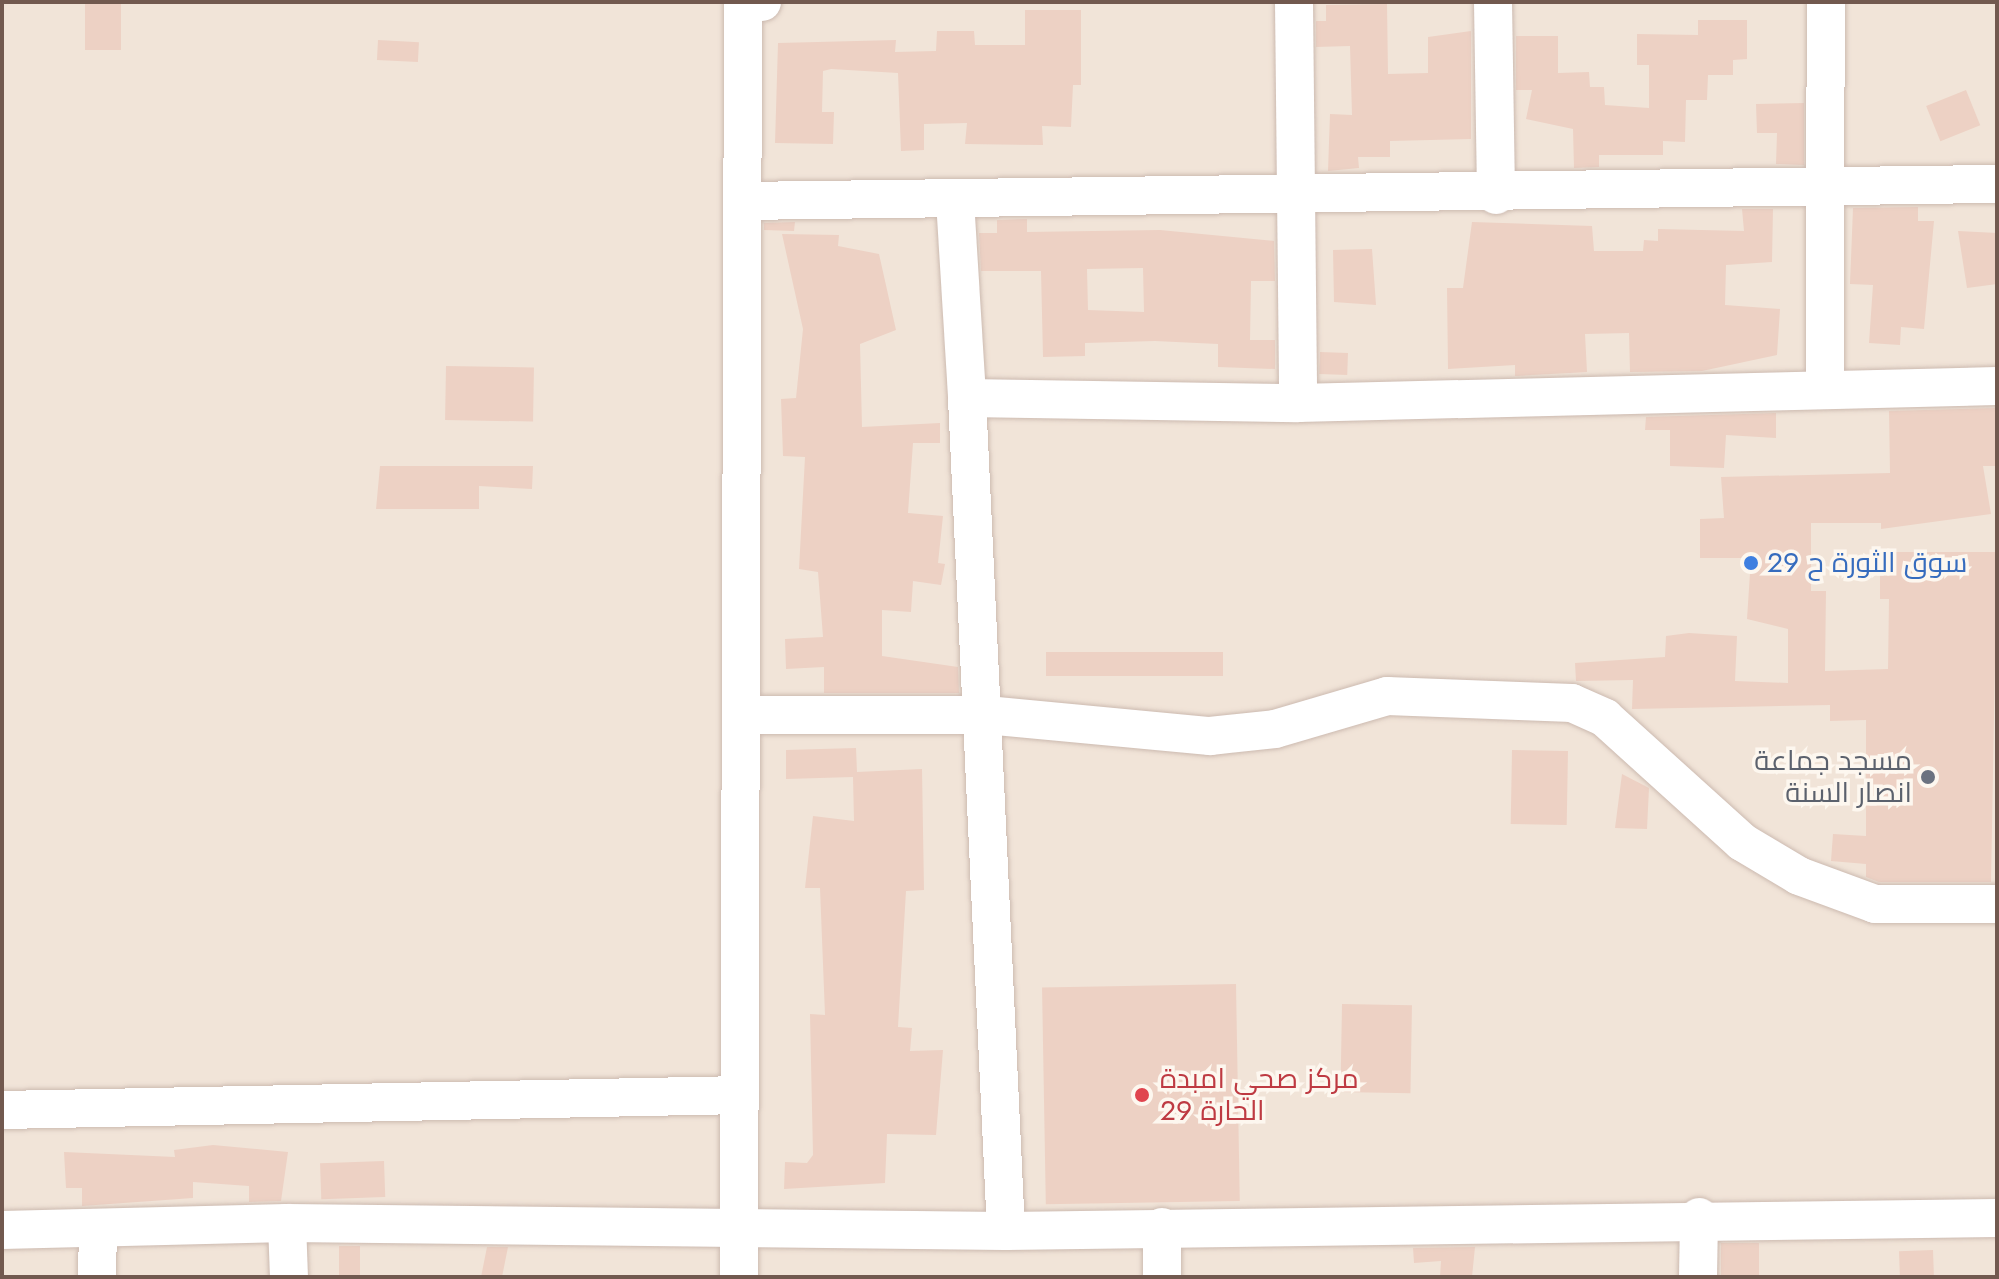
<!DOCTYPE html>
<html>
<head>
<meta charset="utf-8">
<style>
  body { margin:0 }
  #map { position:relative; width:1999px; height:1279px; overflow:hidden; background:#faf2e9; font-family:Jost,Cairo,sans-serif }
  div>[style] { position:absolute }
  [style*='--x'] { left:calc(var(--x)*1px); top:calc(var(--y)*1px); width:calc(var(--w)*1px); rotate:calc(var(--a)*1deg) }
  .residential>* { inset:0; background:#f1e4d8; transform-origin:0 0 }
  .building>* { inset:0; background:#edd1c4; transform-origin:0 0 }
  .roads { filter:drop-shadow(0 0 2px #ccbab0) drop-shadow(0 0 2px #ccbab0) }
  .minor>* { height:38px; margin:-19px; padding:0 19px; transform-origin:19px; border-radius:19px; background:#fff }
  .dots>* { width:22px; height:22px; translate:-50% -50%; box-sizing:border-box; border:4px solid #fdf7ef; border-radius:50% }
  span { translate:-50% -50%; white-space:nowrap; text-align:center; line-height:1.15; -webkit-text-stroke:7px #fdf7ef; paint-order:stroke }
  .shop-label { font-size:28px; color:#366cbe }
  .left { translate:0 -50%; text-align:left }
  .worship-label { font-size:28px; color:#5b616d }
  .right { translate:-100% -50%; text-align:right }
  .health-label { font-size:28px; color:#be3a42 }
  .frame { position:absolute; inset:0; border:4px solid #72594f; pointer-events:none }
</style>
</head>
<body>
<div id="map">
  <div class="residential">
    <div style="left:2px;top:2px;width:1995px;height:1275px"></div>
  </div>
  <div class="building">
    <div style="left:85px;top:2px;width:36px;height:48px"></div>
    <div style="clip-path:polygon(1387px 4px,1388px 74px,1428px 73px,1428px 37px,1471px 31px,1471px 139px,1390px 141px,1390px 157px,1358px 157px,1359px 168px,1328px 171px,1330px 114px,1352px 115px,1350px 46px,1316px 47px,1316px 21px,1326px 21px,1326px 5px)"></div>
    <div style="clip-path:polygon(1025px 10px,1081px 10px,1081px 85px,1073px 85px,1071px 127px,1042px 126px,1043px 145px,965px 144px,967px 123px,924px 124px,924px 150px,901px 151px,898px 73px,831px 69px,823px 71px,822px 112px,834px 112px,833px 144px,775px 143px,778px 43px,896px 40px,895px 52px,936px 51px,937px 31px,974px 31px,975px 45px,1025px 45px)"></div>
    <div style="clip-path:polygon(1698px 20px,1747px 20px,1747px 59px,1733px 60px,1733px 75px,1708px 75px,1707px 100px,1686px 100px,1685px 142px,1663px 141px,1663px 155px,1599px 155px,1599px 167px,1574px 168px,1573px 129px,1526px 119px,1532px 90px,1516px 90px,1516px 36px,1558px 36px,1558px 73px,1589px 72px,1590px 87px,1604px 87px,1605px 105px,1649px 108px,1649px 65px,1637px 65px,1637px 34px,1698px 35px)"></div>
    <div style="left:378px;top:40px;width:41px;height:20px;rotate:3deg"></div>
    <div style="left:1966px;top:90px;width:38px;height:43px;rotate:68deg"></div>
    <div style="clip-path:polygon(1804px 103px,1804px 165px,1776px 164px,1777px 133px,1757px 133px,1756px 104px)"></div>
    <div style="clip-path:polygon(1918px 207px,1918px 221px,1934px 221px,1924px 329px,1901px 327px,1900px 345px,1869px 343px,1873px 285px,1850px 284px,1853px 208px)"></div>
    <div style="clip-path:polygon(1742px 209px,1773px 209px,1772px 262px,1726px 265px,1725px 305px,1780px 309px,1777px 355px,1702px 371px,1630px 372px,1629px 333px,1585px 334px,1587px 372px,1515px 376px,1515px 365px,1448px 369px,1447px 288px,1463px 288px,1472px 222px,1592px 226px,1594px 251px,1643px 251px,1644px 240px,1658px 241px,1658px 229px,1744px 231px)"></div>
    <div style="clip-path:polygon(evenodd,1027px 219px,1027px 232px,1160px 230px,1274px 241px,1275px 281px,1251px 281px,1250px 340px,1275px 340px,1275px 369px,1218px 367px,1218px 344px,1155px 341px,1085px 343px,1085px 356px,1043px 357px,1041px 271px,981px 271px,979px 233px,997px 233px,997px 220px,1027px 219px,1143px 268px,1144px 312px,1088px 310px,1087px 269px,1143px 268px)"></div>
    <div style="clip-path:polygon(795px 222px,794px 231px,764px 230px,764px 223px)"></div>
    <div style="clip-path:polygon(1958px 231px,1997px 233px,1997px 284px,1967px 288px)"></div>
    <div style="clip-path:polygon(782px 234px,839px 235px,838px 246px,879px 254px,896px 330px,860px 344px,862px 427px,940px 423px,940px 443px,913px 443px,908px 513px,943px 516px,938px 563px,945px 564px,941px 585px,913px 581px,911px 612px,882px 610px,882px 656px,958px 667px,959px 693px,824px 693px,824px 667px,786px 669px,785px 639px,823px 637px,818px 572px,799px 569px,805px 457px,783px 456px,781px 399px,796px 398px,803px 329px)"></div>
    <div style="clip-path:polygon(1372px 249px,1376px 305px,1334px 302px,1333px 250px)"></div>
    <div style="left:1320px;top:352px;width:28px;height:22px;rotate:2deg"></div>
    <div style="left:446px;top:366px;width:88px;height:54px;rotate:1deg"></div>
    <div style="clip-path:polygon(1997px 408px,1997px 466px,1983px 466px,1991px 514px,1881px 529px,1881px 523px,1811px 523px,1811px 591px,1826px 591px,1825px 671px,1888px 669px,1889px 599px,1880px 599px,1880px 552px,1997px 552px,1991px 882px,1879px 882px,1866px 877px,1866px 864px,1831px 861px,1833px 834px,1866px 836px,1866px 720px,1830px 721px,1830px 705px,1632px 709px,1633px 680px,1576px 681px,1575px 663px,1665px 657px,1666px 636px,1689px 633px,1737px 636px,1735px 681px,1788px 683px,1788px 629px,1747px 619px,1751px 558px,1700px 558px,1700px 519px,1724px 518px,1721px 477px,1890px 473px,1889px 411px)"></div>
    <div style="clip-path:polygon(1776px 413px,1776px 438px,1726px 435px,1724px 468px,1670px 466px,1670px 430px,1645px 430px,1646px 417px)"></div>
    <div style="clip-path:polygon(380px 466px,533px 466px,532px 489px,479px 486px,479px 509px,376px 509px)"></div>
    <div style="left:1046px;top:652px;width:177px;height:24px"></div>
    <div style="clip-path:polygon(856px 748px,857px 772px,922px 769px,924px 890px,906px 891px,898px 1027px,912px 1028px,910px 1051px,943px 1050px,936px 1135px,887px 1134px,885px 1183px,784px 1189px,785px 1162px,807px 1163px,813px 1155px,810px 1014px,825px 1015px,820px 888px,805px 888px,813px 816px,854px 821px,853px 777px,786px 779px,786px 750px)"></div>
    <div style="left:1512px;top:750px;width:56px;height:74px;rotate:1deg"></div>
    <div style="clip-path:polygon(1622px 774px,1649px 788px,1647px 829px,1615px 828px)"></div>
    <div style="left:1236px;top:984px;width:217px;height:194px;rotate:89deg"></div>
    <div style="left:1342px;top:1004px;width:70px;height:88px;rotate:1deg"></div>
    <div style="clip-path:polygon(213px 1145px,288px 1152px,281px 1201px,249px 1202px,249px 1186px,193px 1182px,193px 1198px,82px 1206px,82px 1188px,66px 1188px,64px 1152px,175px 1157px,174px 1150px)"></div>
    <div style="left:384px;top:1161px;width:36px;height:64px;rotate:88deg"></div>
    <div style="left:1759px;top:1243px;width:34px;height:38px;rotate:90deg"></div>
    <div style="left:339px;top:1246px;width:21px;height:31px"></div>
    <div style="clip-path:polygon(487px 1247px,508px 1247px,502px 1277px,481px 1277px)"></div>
    <div style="clip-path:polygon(1475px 1247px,1472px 1277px,1440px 1277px,1441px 1261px,1414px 1263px,1413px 1248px)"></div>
    <div style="left:1933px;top:1250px;width:27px;height:34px;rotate:88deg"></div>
  </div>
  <div class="roads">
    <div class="minor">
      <div style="--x:1294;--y:2;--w:401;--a:89.4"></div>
      <div style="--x:1493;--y:2;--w:193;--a:89.1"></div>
      <div style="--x:955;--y:200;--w:198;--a:86.5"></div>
      <div style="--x:967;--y:398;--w:331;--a:0.9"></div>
      <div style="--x:1298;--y:403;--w:699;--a:-1.39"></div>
      <div style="--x:742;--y:201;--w:1255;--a:-0.78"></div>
      <div style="--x:1825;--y:389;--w:387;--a:-89.9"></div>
      <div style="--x:967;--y:398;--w:834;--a:87.32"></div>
      <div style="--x:741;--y:715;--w:245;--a:0"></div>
      <div style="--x:986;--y:715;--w:225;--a:5.4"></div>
      <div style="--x:1210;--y:736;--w:65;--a:-6.1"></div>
      <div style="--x:1275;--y:729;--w:117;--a:-16.4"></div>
      <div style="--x:1387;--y:696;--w:185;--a:2.2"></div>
      <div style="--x:1572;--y:703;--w:36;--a:24"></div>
      <div style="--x:1605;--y:718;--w:185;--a:42.1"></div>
      <div style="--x:1742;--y:842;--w:66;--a:30.8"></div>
      <div style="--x:1799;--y:876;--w:81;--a:20.2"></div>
      <div style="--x:1875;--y:904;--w:122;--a:0"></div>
      <div style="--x:2;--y:1110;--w:738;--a:-1.16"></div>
      <div style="--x:287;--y:1223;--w:54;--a:87.9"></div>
      <div style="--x:1162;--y:1227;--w:50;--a:90"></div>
      <div style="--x:2;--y:1230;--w:285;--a:-1.4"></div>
      <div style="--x:287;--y:1223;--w:719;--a:0.64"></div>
      <div style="--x:1006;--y:1231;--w:991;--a:-0.75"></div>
      <div style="--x:97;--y:1277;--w:47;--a:-88.8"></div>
      <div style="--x:739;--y:1277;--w:1275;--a:-89.82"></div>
      <div style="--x:743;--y:2;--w:19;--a:0"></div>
      <div style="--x:1698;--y:1277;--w:60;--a:-89"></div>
    </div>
  </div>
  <div class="dots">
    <div style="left:1751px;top:563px;background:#3f7fe0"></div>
    <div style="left:1928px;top:777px;background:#6b7280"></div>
    <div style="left:1142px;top:1095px;background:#e0444e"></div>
  </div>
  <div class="shop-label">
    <span class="left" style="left:1767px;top:563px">سوق الثورة ح 29</span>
  </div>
  <div class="worship-label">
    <span class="right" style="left:1912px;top:777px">مسجد جماعة<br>انصار السنة</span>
  </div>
  <div class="health-label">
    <span class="left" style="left:1160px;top:1095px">مركز صحي امبدة<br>الحارة 29</span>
  </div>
  <div class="frame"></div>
</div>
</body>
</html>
